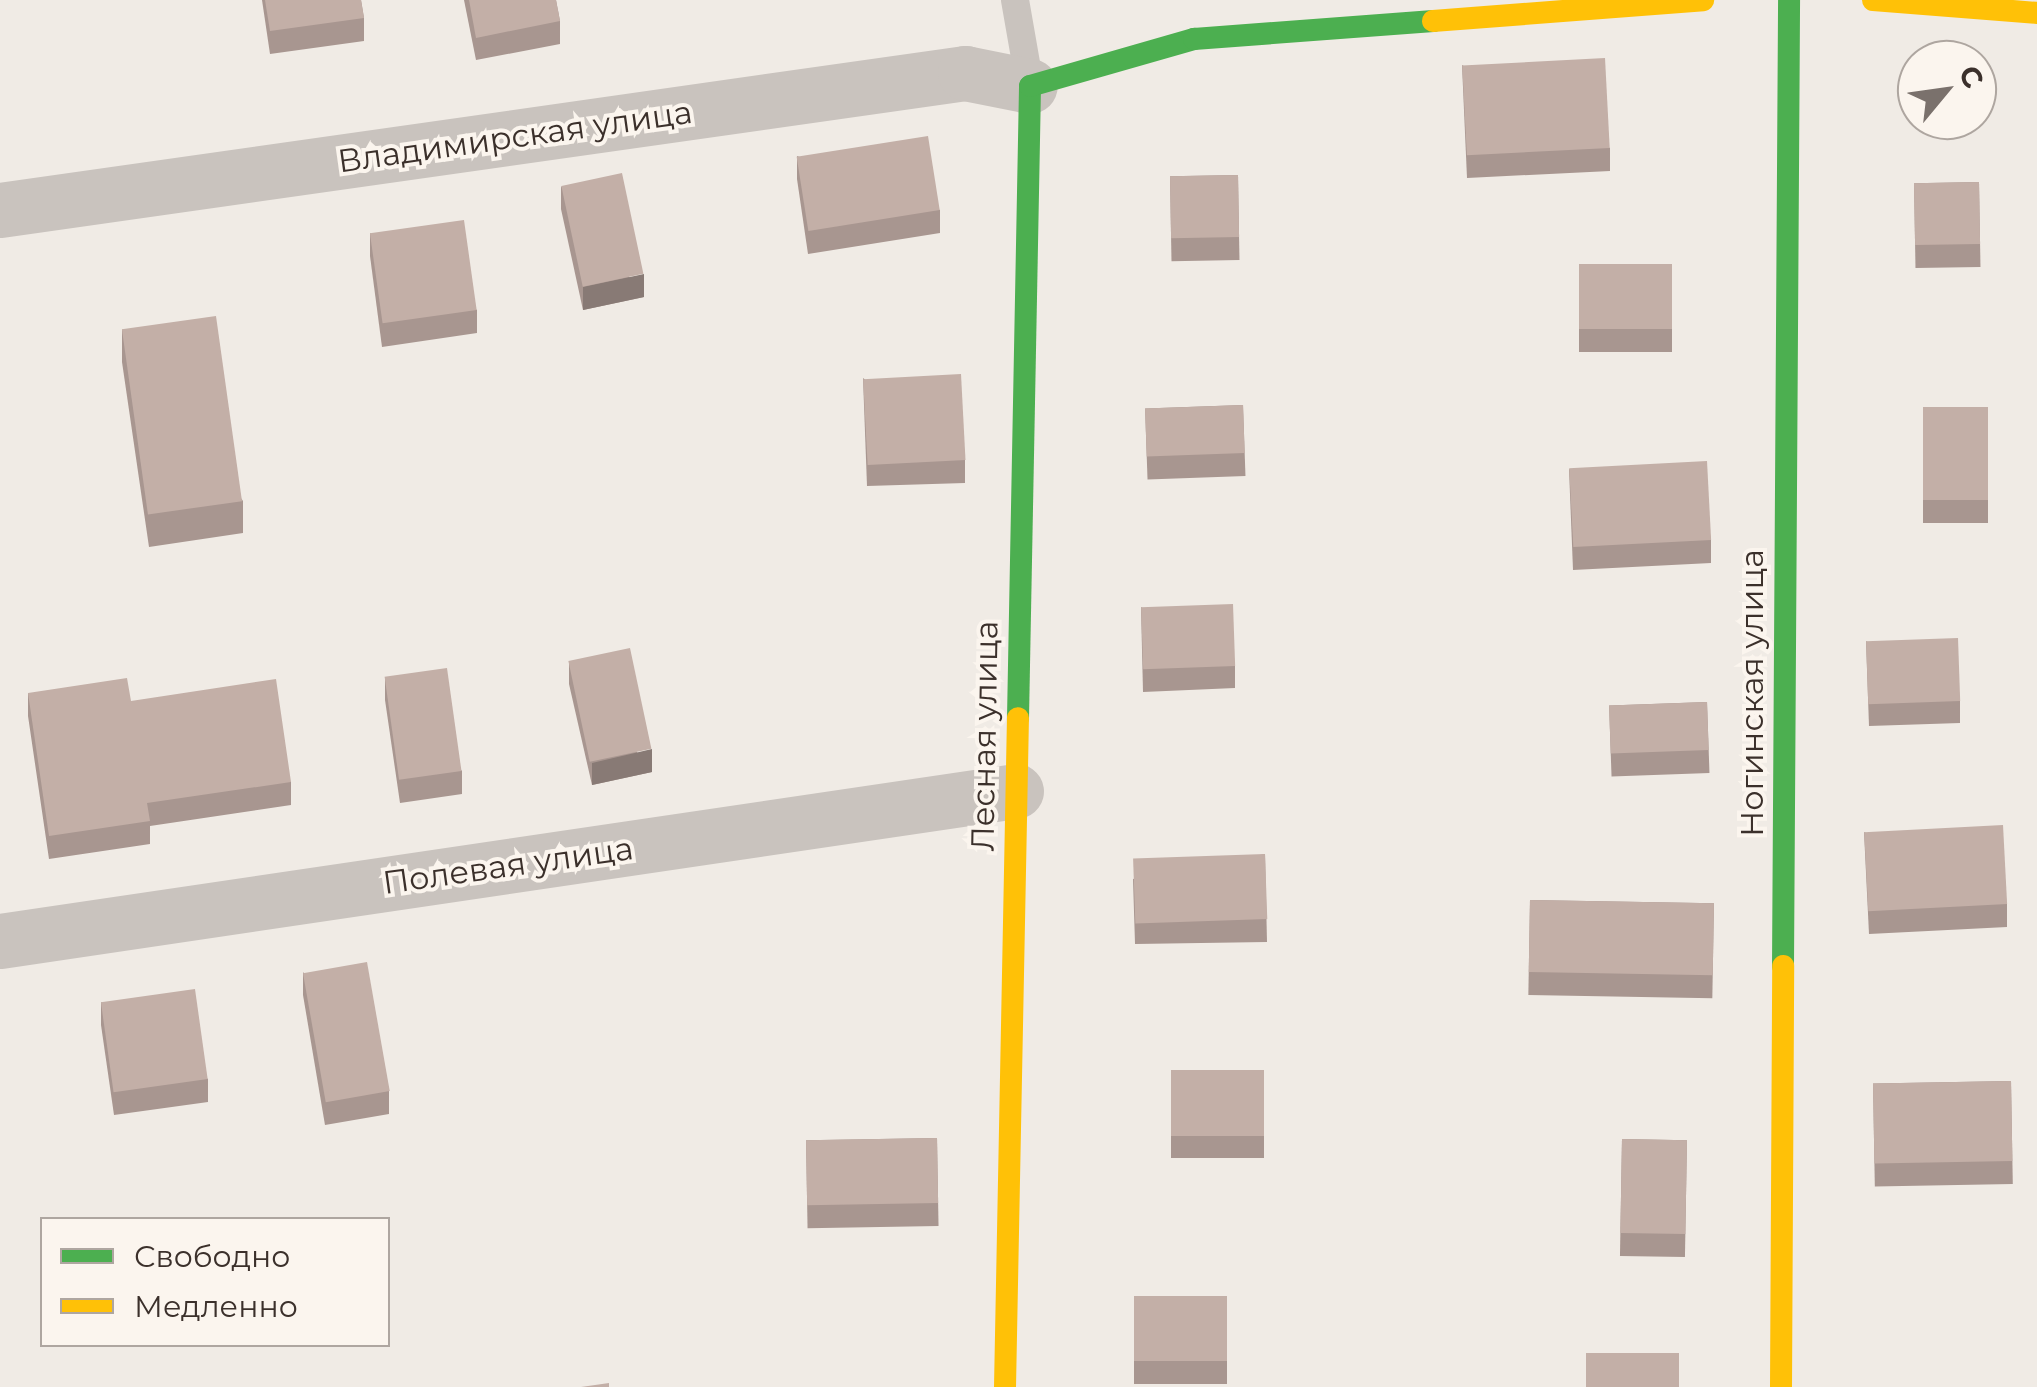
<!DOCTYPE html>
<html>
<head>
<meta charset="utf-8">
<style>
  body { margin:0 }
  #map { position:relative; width:2037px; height:1387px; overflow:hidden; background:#f0ebe5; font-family:Montserrat,sans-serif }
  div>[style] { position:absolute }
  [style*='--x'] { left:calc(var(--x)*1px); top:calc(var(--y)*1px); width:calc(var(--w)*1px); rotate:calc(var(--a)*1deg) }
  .lane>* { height:28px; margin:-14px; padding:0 14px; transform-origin:14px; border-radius:14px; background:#c9c3be }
  .street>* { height:55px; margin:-27.5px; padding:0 27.5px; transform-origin:27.5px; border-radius:27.5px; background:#c9c3be }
  .fast>* { height:22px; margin:-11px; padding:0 11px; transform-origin:11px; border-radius:11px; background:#4caf50 }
  .slow>* { height:22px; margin:-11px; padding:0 11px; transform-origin:11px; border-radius:11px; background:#ffc107 }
  .wall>* { inset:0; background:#a89690; transform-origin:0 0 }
  .shaded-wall>* { inset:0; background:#887a75 }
  .building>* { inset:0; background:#c3afa7; transform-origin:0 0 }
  span { translate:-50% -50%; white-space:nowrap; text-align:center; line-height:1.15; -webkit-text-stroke:8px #fbf5ee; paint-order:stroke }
  .street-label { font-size:32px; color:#3b302b }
  .legend { position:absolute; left:40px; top:1217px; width:350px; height:130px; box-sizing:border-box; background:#fbf5ee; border:2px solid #aea6a0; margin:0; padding:12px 18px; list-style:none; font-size:30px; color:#3b302b }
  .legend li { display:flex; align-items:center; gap:20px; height:50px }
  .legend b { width:50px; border:2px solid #aea6a0 }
  .north { position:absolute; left:1897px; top:40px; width:100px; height:100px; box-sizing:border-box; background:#fbf5ee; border:2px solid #aea6a0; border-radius:50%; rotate:61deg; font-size:28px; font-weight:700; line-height:40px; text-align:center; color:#3b302b }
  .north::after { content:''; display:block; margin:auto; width:35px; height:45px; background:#7a716c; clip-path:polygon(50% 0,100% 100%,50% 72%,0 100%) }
</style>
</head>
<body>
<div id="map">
  <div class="lane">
    <div style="--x:1015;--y:0;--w:87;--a:80.1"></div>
  </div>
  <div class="street">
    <div style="--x:0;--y:210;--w:975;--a:-8.08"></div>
    <div style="--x:965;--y:73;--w:66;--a:11.3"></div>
    <div style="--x:0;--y:941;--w:1027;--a:-8.4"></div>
  </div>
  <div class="fast">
    <div style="--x:1018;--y:718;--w:632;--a:-88.91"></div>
    <div style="--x:1030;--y:86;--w:171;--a:-16"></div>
    <div style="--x:1194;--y:39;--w:240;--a:-4.3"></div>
    <div style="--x:1783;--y:966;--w:966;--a:-89.64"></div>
  </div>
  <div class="slow">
    <div style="--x:1873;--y:0;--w:165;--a:4.5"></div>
    <div style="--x:1433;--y:21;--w:271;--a:-4.4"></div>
    <div style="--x:1005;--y:1387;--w:669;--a:-88.89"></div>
    <div style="--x:1781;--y:1387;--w:421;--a:-89.7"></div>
  </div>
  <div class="wall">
    <div style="clip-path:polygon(262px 0,361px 0,364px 18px,364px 41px,270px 54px)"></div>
    <div style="clip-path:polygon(464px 0,556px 0,560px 21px,560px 44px,476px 60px)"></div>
    <div style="clip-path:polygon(1462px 65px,1610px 148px,1610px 171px,1467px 178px)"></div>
    <div style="clip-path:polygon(797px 156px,940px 210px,940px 233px,808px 254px,797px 179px)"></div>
    <div style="left:1238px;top:175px;width:85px;height:68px;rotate:89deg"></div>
    <div style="left:1979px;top:182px;width:85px;height:65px;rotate:89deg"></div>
    <div style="clip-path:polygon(561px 186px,644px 297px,583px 310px,561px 209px)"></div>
    <div style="clip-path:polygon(370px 233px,477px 310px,477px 333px,382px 347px,370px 256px)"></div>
    <div style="left:1579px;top:264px;width:93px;height:88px"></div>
    <div style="clip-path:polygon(122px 329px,243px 501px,243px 533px,149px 547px,122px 362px)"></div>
    <div style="clip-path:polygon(863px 378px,965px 460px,965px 483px,867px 486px)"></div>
    <div style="left:1243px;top:405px;width:71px;height:98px;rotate:88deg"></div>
    <div style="left:1923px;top:407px;width:65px;height:116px"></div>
    <div style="clip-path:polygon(1569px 469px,1711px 540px,1711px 563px,1573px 570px)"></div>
    <div style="clip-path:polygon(1141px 607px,1235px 666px,1235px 688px,1143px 692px)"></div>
    <div style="clip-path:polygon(1866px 641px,1960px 701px,1960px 723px,1869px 726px)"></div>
    <div style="clip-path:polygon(569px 662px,652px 772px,592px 785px,569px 684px)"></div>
    <div style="clip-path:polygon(385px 677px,462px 771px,462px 794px,400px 803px,385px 700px)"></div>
    <div style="clip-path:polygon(28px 693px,131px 701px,291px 782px,291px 805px,150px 826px,150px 844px,49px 859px,28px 716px)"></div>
    <div style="left:1707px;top:702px;width:71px;height:98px;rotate:88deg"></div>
    <div style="clip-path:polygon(1864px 832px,2007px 904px,2007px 927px,1869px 934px)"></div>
    <div style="clip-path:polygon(1265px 854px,1267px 942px,1135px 944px,1133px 879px)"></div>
    <div style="left:1530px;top:900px;width:184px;height:95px;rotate:1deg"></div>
    <div style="clip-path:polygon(303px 972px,389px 1091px,389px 1114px,325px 1125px,303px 995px)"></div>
    <div style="clip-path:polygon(101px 1002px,208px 1079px,208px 1102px,114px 1115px,101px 1025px)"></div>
    <div style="left:1171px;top:1070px;width:93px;height:88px"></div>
    <div style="left:2011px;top:1081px;width:103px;height:138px;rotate:89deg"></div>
    <div style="left:937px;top:1138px;width:88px;height:131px;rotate:89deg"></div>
    <div style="left:1622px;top:1139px;width:65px;height:117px;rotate:1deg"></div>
    <div style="left:1227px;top:1296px;width:88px;height:93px;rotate:90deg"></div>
  </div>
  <div class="shaded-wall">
    <div style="clip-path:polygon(644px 274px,644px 297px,583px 310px,583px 287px)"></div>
    <div style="clip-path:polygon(652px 749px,652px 772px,592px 785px,592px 763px)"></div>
  </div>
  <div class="building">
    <div style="clip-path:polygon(265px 0,361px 0,364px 18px,270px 31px)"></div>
    <div style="clip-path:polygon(469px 0,556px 0,560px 21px,476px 38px)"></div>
    <div style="left:1605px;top:58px;width:90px;height:143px;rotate:87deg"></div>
    <div style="left:928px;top:136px;width:75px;height:133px;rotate:81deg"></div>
    <div style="left:622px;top:173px;width:103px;height:62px;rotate:78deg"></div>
    <div style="left:1238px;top:175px;width:62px;height:68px;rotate:89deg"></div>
    <div style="left:1979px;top:182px;width:62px;height:65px;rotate:89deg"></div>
    <div style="left:464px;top:220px;width:91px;height:95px;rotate:82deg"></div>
    <div style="left:1579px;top:264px;width:93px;height:65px"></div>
    <div style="left:216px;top:316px;width:187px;height:95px;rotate:82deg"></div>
    <div style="left:961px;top:374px;width:86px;height:98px;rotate:87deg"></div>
    <div style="left:1243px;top:405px;width:48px;height:98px;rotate:88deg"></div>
    <div style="left:1923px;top:407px;width:65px;height:93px"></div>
    <div style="left:1707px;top:461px;width:79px;height:138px;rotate:87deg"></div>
    <div style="left:1233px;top:604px;width:62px;height:92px;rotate:88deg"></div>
    <div style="left:1958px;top:638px;width:63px;height:92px;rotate:88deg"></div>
    <div style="left:630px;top:648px;width:103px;height:63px;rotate:78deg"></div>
    <div style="left:447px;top:668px;width:104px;height:63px;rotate:82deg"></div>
    <div style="clip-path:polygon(127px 678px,131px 701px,276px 679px,291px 782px,147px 803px,150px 821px,49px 836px,28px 693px)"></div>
    <div style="left:1707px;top:702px;width:48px;height:98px;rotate:88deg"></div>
    <div style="left:2003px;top:825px;width:79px;height:139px;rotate:87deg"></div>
    <div style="left:1265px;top:854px;width:65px;height:132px;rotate:88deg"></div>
    <div style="left:1530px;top:900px;width:184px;height:72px;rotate:1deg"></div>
    <div style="left:367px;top:962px;width:131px;height:65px;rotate:80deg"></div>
    <div style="left:195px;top:989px;width:91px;height:95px;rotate:82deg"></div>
    <div style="left:1171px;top:1070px;width:93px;height:66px"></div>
    <div style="left:2011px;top:1081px;width:80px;height:138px;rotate:89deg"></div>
    <div style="left:937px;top:1138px;width:65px;height:131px;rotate:89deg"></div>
    <div style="left:1622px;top:1139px;width:65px;height:94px;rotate:1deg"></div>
    <div style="left:1227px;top:1296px;width:65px;height:93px;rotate:90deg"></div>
    <div style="left:1679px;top:1353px;width:34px;height:93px;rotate:90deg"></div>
    <div style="clip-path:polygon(609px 1383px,609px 1387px,581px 1387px)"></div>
  </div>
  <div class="street-label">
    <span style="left:515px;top:137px;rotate:-8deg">Владимирская улица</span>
    <span style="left:1752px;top:693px;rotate:-90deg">Ногинская улица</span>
    <span style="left:985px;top:736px;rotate:-89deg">Лесная улица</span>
    <span style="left:508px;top:866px;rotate:-8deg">Полевая улица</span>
  </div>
  <ul class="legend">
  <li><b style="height:12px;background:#4caf50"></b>Свободно</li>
  <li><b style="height:12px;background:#ffc107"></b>Медленно</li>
  </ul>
  <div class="north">С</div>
</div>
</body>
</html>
